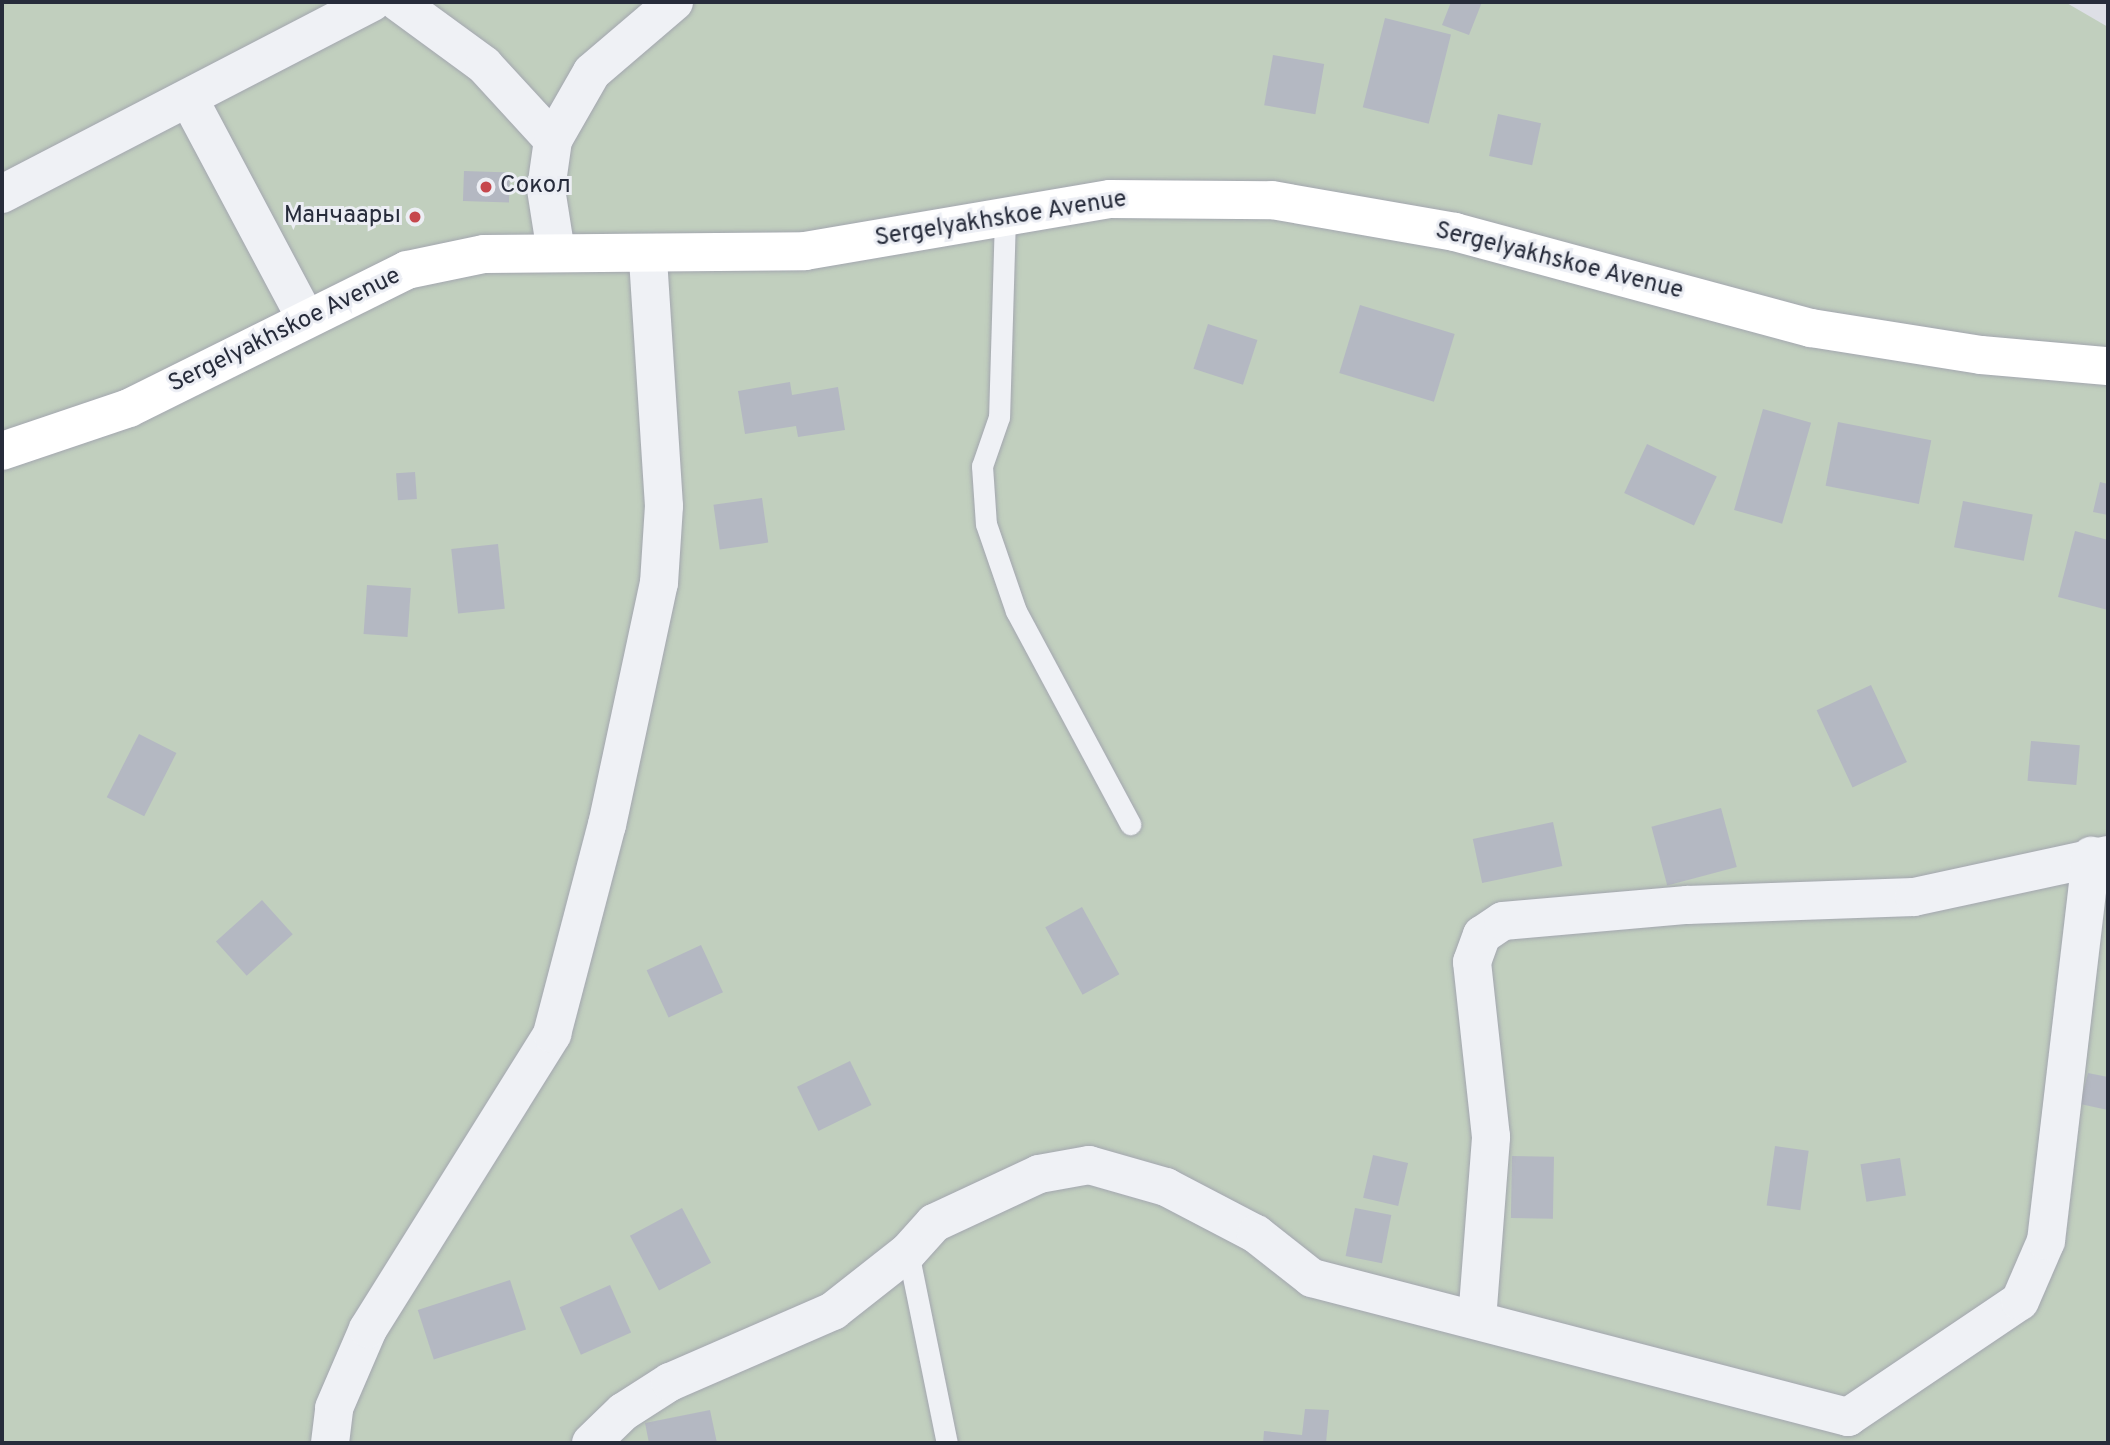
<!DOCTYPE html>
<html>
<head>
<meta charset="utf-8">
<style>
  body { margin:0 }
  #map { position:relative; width:2110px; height:1445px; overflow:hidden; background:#dddfe6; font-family:Overpass,sans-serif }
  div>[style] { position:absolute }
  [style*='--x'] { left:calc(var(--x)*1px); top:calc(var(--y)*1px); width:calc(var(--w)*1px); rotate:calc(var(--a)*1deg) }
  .green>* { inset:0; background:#c1cfbe }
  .building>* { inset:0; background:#b4b8c2; transform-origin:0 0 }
  .roads { filter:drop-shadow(0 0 2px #a3a6af) drop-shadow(0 0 2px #a3a6af) }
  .lane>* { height:21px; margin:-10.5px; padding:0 10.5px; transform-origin:10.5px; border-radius:10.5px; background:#eff1f5 }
  .street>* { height:38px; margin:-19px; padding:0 19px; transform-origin:19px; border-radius:19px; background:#eff1f5 }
  .secondary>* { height:38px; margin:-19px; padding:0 19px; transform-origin:19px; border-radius:19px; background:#fff }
  .dots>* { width:19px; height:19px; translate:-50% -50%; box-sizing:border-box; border:4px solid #eceef4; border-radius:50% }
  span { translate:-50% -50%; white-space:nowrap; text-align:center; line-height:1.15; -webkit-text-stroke:6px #eceef4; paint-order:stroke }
  .poi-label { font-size:24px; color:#272c3b }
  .left { translate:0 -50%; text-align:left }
  .right { translate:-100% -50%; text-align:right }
  .street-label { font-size:24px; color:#272c3b }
  .frame { position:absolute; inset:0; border:4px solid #272c3b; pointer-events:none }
</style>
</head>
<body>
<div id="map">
  <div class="green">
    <div style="clip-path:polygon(2px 2px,2065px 2px,2108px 27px,2108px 1443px,2px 1443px)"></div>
  </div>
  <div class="building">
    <div style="clip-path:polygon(1451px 2px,1482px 2px,1469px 35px,1442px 25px)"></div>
    <div style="left:1385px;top:18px;width:68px;height:92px;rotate:14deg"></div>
    <div style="left:1273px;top:55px;width:52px;height:51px;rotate:10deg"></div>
    <div style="left:1498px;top:114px;width:44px;height:43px;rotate:12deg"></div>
    <div style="left:464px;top:171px;width:46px;height:30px;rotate:2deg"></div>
    <div style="left:1360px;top:305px;width:99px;height:71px;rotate:17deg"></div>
    <div style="left:1208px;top:324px;width:52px;height:47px;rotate:18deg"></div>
    <div style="clip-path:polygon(790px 382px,792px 395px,838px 387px,845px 430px,798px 437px,796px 426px,745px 434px,738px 391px)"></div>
    <div style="left:1763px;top:409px;width:50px;height:105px;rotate:16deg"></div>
    <div style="left:1838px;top:422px;width:95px;height:65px;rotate:11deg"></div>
    <div style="left:1647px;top:444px;width:77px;height:54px;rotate:25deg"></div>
    <div style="left:415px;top:472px;width:27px;height:19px;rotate:86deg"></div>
    <div style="clip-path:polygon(2100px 482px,2108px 484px,2108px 515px,2093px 512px)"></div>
    <div style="left:762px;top:498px;width:45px;height:49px;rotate:82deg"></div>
    <div style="left:1963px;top:501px;width:71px;height:47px;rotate:11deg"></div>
    <div style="clip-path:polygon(2075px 531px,2108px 540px,2108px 610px,2058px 597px)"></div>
    <div style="left:498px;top:544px;width:65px;height:47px;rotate:84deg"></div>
    <div style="left:367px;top:585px;width:44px;height:49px;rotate:4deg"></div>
    <div style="left:1871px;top:685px;width:85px;height:60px;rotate:65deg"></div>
    <div style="left:139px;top:734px;width:42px;height:71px;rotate:27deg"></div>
    <div style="left:2031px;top:741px;width:49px;height:40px;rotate:5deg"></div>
    <div style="left:1721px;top:808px;width:61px;height:72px;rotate:75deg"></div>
    <div style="left:1553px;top:822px;width:45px;height:82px;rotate:78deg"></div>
    <div style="left:262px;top:900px;width:46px;height:62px;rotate:48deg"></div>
    <div style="left:1082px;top:907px;width:77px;height:42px;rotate:61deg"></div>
    <div style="left:701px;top:945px;width:52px;height:60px;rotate:65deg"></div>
    <div style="left:850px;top:1061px;width:49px;height:59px;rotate:64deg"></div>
    <div style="clip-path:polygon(2088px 1073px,2108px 1077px,2108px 1110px,2080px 1104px)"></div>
    <div style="left:1775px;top:1146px;width:34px;height:60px;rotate:8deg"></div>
    <div style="left:1373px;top:1155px;width:36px;height:44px;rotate:13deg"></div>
    <div style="left:1512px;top:1156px;width:42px;height:62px;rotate:1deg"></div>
    <div style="left:1900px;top:1158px;width:38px;height:40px;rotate:81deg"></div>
    <div style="left:682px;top:1208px;width:62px;height:59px;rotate:62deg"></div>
    <div style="left:1355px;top:1208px;width:37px;height:49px;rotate:11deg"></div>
    <div style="left:510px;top:1280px;width:52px;height:97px;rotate:72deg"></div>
    <div style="left:610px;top:1285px;width:52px;height:55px;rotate:66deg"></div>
    <div style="clip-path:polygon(1305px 1409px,1329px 1410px,1326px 1443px,1263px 1443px,1264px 1431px,1302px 1435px)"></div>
    <div style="clip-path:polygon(710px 1410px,717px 1443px,649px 1443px,645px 1423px)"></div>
  </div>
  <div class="roads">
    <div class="lane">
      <div style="--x:1005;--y:217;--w:200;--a:91.7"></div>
      <div style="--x:999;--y:417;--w:52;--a:109.1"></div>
      <div style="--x:982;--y:466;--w:58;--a:86.1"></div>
      <div style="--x:986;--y:524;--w:92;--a:71"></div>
      <div style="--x:1016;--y:611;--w:242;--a:61.8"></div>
      <div style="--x:908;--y:1252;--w:195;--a:78.5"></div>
    </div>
    <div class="street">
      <div style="--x:398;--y:2;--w:107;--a:36.2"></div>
      <div style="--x:484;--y:65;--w:102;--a:47.4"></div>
      <div style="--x:553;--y:140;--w:49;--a:98.1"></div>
      <div style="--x:546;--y:189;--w:64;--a:81"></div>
      <div style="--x:189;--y:99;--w:247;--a:62"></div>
      <div style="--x:553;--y:140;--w:78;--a:-60.2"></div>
      <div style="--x:592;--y:72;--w:108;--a:-40.5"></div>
      <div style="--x:2;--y:194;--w:417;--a:-27.4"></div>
      <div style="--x:1477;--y:1320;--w:184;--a:-85.6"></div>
      <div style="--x:1491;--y:1137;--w:176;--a:-96.2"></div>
      <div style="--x:1472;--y:962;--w:29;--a:-70"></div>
      <div style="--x:1482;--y:935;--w:25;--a:-34"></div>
      <div style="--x:1503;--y:921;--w:185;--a:-5"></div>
      <div style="--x:1687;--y:905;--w:227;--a:-2"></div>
      <div style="--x:1914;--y:897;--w:198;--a:-12.2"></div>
      <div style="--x:330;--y:1443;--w:35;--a:-83"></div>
      <div style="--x:334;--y:1408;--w:86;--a:-66.7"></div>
      <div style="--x:368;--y:1329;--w:348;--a:-58"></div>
      <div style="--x:552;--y:1034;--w:216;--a:-75.3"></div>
      <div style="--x:607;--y:825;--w:248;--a:-77.9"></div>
      <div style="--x:659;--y:583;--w:77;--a:-86.3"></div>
      <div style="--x:664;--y:506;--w:250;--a:-93.7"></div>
      <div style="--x:591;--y:1443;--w:45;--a:-44.1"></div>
      <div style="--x:623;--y:1412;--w:56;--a:-32.6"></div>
      <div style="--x:670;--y:1382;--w:178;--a:-23.5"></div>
      <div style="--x:833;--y:1311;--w:95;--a:-38.2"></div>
      <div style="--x:908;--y:1252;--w:39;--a:-48"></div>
      <div style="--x:934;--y:1223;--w:116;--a:-25"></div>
      <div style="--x:1039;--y:1174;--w:51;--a:-10.2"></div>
      <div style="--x:1089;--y:1165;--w:80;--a:15.9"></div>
      <div style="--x:1166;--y:1187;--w:102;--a:27.6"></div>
      <div style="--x:1256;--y:1234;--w:71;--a:38.2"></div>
      <div style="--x:1312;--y:1278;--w:554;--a:14.54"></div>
      <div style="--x:1848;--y:1417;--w:207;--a:-34"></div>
      <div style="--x:2020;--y:1301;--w:65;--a:-66.6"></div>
      <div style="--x:2046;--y:1241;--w:388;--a:-83.3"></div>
    </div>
    <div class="secondary">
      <div style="--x:2;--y:451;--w:134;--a:-18.7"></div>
      <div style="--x:129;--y:408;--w:310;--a:-26.4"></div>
      <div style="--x:407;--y:270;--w:79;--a:-11.7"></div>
      <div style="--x:484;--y:254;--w:321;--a:-0.5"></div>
      <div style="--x:805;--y:251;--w:309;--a:-9.7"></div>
      <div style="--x:1110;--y:199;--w:162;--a:0.4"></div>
      <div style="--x:1272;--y:200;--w:186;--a:9.9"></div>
      <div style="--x:1455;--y:232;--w:369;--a:15.1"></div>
      <div style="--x:1811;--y:328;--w:172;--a:9"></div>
      <div style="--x:1981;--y:355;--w:127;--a:5"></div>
    </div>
  </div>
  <div class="dots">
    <div style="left:486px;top:187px;background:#c6474d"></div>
    <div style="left:415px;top:217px;background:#c6474d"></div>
  </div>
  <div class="poi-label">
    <span class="left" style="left:500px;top:187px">Сокол</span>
    <span class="right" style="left:401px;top:217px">Манчаары</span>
  </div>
  <div class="street-label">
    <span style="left:1001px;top:220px;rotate:-9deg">Sergelyakhskoe Avenue</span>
    <span style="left:1559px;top:262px;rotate:14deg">Sergelyakhskoe Avenue</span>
    <span style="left:285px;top:331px;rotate:-26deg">Sergelyakhskoe Avenue</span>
  </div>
  <div class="frame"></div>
</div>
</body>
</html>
